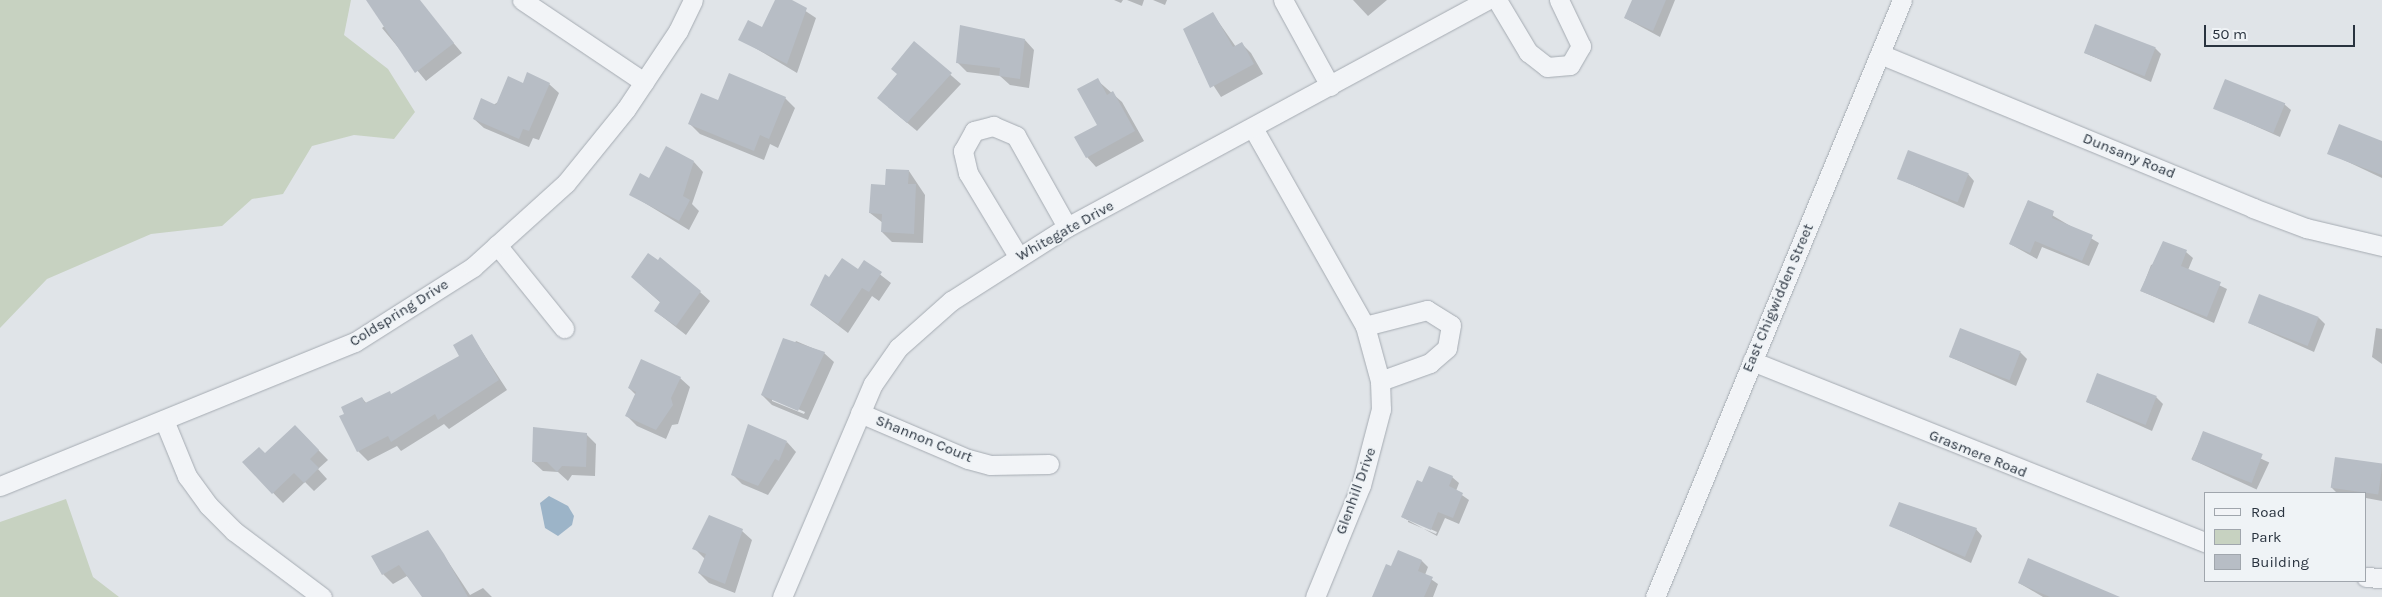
<!DOCTYPE html>
<html>
<head>
<meta charset="utf-8">
<style>
  body { margin:0 }
  #map { position:relative; width:2382px; height:597px; overflow:hidden; background:#e0e4e8; font-family:Karla,sans-serif }
  div>[style] { position:absolute }
  [style*='--x'] { left:calc(var(--x)*1px); top:calc(var(--y)*1px); width:calc(var(--w)*1px); rotate:calc(var(--a)*1deg) }
  .green>* { inset:0; background:#c7d2c1 }
  .water>* { inset:0; background:#9cb4c8 }
  .shadow>* { inset:0; background:#0003; transform-origin:0 0 }
  .building>* { inset:0; background:#b7bdc5; transform-origin:0 0 }
  .roads { filter:drop-shadow(0 0 1px #a5abb2) drop-shadow(0 0 1px #a5abb2) }
  .minor>* { height:19px; margin:-9.5px; padding:0 9.5px; transform-origin:9.5px; border-radius:9.5px; background:#f2f4f7 }
  span { translate:-50% -50%; white-space:nowrap; text-align:center; line-height:1.15; -webkit-text-stroke:4px #eff3f6; paint-order:stroke }
  .street-label { font-size:15px; color:#29333f }
  .legend { position:absolute; left:2204px; top:492px; width:162px; height:90px; box-sizing:border-box; background:#eff3f6; border:1px solid #a0a6ad; margin:0; padding:6px 9px; list-style:none; font-size:15px; color:#29333f }
  .legend li { display:flex; align-items:center; gap:10px; height:25px }
  .legend b { width:25px; border:1px solid #a0a6ad }
  .scale { position:absolute; left:2204px; top:25px; width:151px; height:22px; box-sizing:border-box; border:2px solid #29333f; border-top:0; padding-left:6px; font-size:15px; line-height:18px; white-space:nowrap; color:#29333f; -webkit-text-stroke:4px #eff3f6; paint-order:stroke }
</style>
</head>
<body>
<div id="map">
  <div class="green">
    <div style="clip-path:polygon(0 0,351px 0,344px 35px,388px 69px,415px 112px,394px 139px,354px 135px,312px 146px,283px 194px,252px 199px,222px 226px,151px 234px,47px 279px,0 328px)"></div>
    <div style="clip-path:polygon(66px 499px,93px 577px,119px 597px,0 597px,0 522px)"></div>
  </div>
  <div class="water">
    <div style="clip-path:polygon(549px 496px,568px 506px,574px 516px,572px 525px,558px 536px,545px 528px,540px 503px)"></div>
  </div>
  <div class="shadow">
    <div style="clip-path:polygon(371px 0,417px 0,462px 53px,426px 81px,382px 28px,386px 25px)"></div>
    <div style="clip-path:polygon(777px 0,789px 0,816px 18px,797px 73px,740px 39px,762px 29px)"></div>
    <div style="clip-path:polygon(1114px 0,1123px 0,1121px 3px)"></div>
    <div style="clip-path:polygon(1127px 0,1144px 0,1142px 6px)"></div>
    <div style="clip-path:polygon(1153px 0,1167px 0,1165px 5px)"></div>
    <div style="clip-path:polygon(1353px 0,1387px 0,1368px 16px)"></div>
    <div style="clip-path:polygon(1633px 0,1675px 0,1660px 37px,1625px 18px)"></div>
    <div style="clip-path:polygon(1213px 14px,1236px 47px,1242px 44px,1251px 53px,1263px 74px,1221px 97px,1198px 62px)"></div>
    <div style="clip-path:polygon(1025px 40px,1034px 50px,1029px 88px,1010px 85px,1000px 76px,967px 72px,957px 62px)"></div>
    <div style="clip-path:polygon(914px 43px,961px 84px,917px 131px,888px 107px)"></div>
    <div style="clip-path:polygon(2155px 48px,2161px 54px,2151px 82px,2085px 53px)"></div>
    <div style="clip-path:polygon(1097px 80px,1122px 102px,1144px 141px,1096px 167px,1087px 157px,1098px 125px)"></div>
    <div style="clip-path:polygon(523px 84px,549px 84px,559px 93px,539px 140px,533px 138px,529px 147px,484px 128px,474px 119px)"></div>
    <div style="clip-path:polygon(785px 98px,795px 108px,778px 148px,770px 144px,764px 160px,700px 134px,690px 124px,719px 102px)"></div>
    <div style="clip-path:polygon(2284px 104px,2291px 110px,2280px 137px,2215px 108px)"></div>
    <div style="clip-path:polygon(2382px 142px,2382px 178px,2329px 153px)"></div>
    <div style="clip-path:polygon(694px 162px,703px 172px,692px 204px,699px 211px,689px 230px,630px 194px,650px 180px)"></div>
    <div style="clip-path:polygon(909px 171px,925px 195px,923px 243px,892px 242px,882px 232px,883px 223px,870px 213px,887px 186px)"></div>
    <div style="clip-path:polygon(1968px 174px,1974px 181px,1964px 208px,1899px 179px)"></div>
    <div style="clip-path:polygon(2028px 201px,2099px 243px,2089px 266px,2042px 247px,2037px 259px,2010px 244px)"></div>
    <div style="clip-path:polygon(2186px 252px,2193px 258px,2188px 270px,2227px 289px,2214px 323px,2141px 291px,2151px 265px)"></div>
    <div style="clip-path:polygon(864px 262px,891px 283px,879px 301px,872px 296px,848px 333px,811px 305px,830px 279px,858px 270px)"></div>
    <div style="clip-path:polygon(642px 286px,700px 292px,710px 301px,686px 335px,655px 311px,661px 303px)"></div>
    <div style="clip-path:polygon(2319px 318px,2325px 324px,2314px 352px,2249px 323px)"></div>
    <div style="clip-path:polygon(2376px 328px,2382px 329px,2382px 364px,2372px 357px)"></div>
    <div style="clip-path:polygon(472px 336px,507px 390px,449px 429px,444px 424px,401px 451px,397px 446px,368px 461px,358px 451px,362px 398px,367px 404px,392px 395px,461px 356px)"></div>
    <div style="clip-path:polygon(evenodd,796px 341px,824px 353px,834px 362px,808px 420px,772px 405px,762px 395px,796px 341px,772px 398px,805px 412px,804px 414px,772px 401px,772px 398px)"></div>
    <div style="clip-path:polygon(2020px 352px,2027px 359px,2016px 386px,1950px 357px)"></div>
    <div style="clip-path:polygon(680px 378px,690px 387px,678px 424px,672px 425px,666px 439px,637px 426px,627px 416px,636px 395px,629px 388px)"></div>
    <div style="clip-path:polygon(2156px 397px,2163px 404px,2152px 431px,2087px 402px)"></div>
    <div style="clip-path:polygon(295px 426px,328px 460px,318px 469px,327px 479px,314px 491px,305px 482px,283px 503px,244px 463px,265px 455px)"></div>
    <div style="left:2204px;top:432px;width:72px;height:30px;rotate:25deg"></div>
    <div style="clip-path:polygon(586px 434px,596px 444px,595px 476px,572px 475px,568px 481px,558px 472px,543px 471px,533px 462px)"></div>
    <div style="clip-path:polygon(787px 442px,796px 452px,768px 495px,742px 484px,732px 474px)"></div>
    <div style="clip-path:polygon(2382px 465px,2382px 501px,2366px 498px,2366px 493px,2337px 493px,2332px 488px)"></div>
    <div style="clip-path:polygon(evenodd,1452px 477px,1459px 483px,1456px 491px,1469px 500px,1459px 524px,1445px 518px,1437px 536px,1402px 517px,1452px 477px,1408px 519px,1437px 532px,1436px 534px,1408px 522px,1408px 519px)"></div>
    <div style="clip-path:polygon(1891px 526px,1976px 529px,1982px 536px,1971px 563px)"></div>
    <div style="clip-path:polygon(428px 531px,470px 595px,483px 588px,492px 597px,424px 597px,407px 576px,393px 584px,383px 574px)"></div>
    <div style="clip-path:polygon(742px 531px,752px 540px,735px 593px,709px 583px,699px 573px,705px 559px,694px 548px)"></div>
    <div style="clip-path:polygon(1422px 561px,1428px 567px,1425px 575px,1438px 584px,1433px 597px,1373px 597px,1392px 568px)"></div>
    <div style="clip-path:polygon(2019px 583px,2099px 597px,2043px 597px)"></div>
  </div>
  <div class="building">
    <div style="clip-path:polygon(366px 0,420px 0,454px 43px,415px 73px)"></div>
    <div style="clip-path:polygon(775px 0,792px 0,807px 8px,787px 64px,738px 40px,748px 20px,762px 27px)"></div>
    <div style="clip-path:polygon(1632px 0,1666px 0,1653px 31px,1624px 18px)"></div>
    <div style="clip-path:polygon(1213px 12px,1233px 47px,1242px 42px,1254px 64px,1210px 88px,1183px 29px)"></div>
    <div style="left:2095px;top:24px;width:65px;height:31px;rotate:21deg"></div>
    <div style="clip-path:polygon(960px 25px,1025px 39px,1020px 79px,999px 76px,1000px 68px,956px 63px)"></div>
    <div style="clip-path:polygon(914px 41px,952px 73px,907px 123px,877px 98px,897px 74px,891px 69px)"></div>
    <div style="clip-path:polygon(527px 72px,550px 83px,529px 131px,523px 129px,519px 139px,473px 119px,481px 98px,496px 105px,508px 76px,523px 83px)"></div>
    <div style="clip-path:polygon(729px 73px,786px 97px,769px 139px,760px 135px,754px 151px,688px 124px,701px 93px,718px 100px)"></div>
    <div style="clip-path:polygon(1098px 78px,1107px 95px,1113px 91px,1135px 131px,1086px 158px,1074px 137px,1097px 125px,1077px 89px)"></div>
    <div style="left:2225px;top:79px;width:65px;height:32px;rotate:22deg"></div>
    <div style="clip-path:polygon(2339px 124px,2382px 141px,2382px 175px,2327px 154px)"></div>
    <div style="clip-path:polygon(666px 146px,694px 161px,683px 196px,690px 200px,679px 221px,629px 195px,640px 173px,649px 178px)"></div>
    <div style="left:1908px;top:150px;width:65px;height:31px;rotate:21deg"></div>
    <div style="clip-path:polygon(886px 169px,909px 170px,908px 184px,916px 184px,914px 234px,881px 232px,882px 214px,869px 213px,871px 184px,885px 185px)"></div>
    <div style="clip-path:polygon(2028px 200px,2054px 211px,2052px 218px,2093px 235px,2082px 261px,2035px 241px,2030px 253px,2009px 244px)"></div>
    <div style="clip-path:polygon(2163px 241px,2187px 250px,2181px 266px,2221px 282px,2207px 317px,2140px 291px)"></div>
    <div style="clip-path:polygon(648px 253px,658px 260px,660px 257px,701px 291px,676px 326px,654px 311px,660px 302px,631px 277px)"></div>
    <div style="clip-path:polygon(842px 258px,858px 269px,864px 260px,882px 272px,869px 292px,862px 288px,838px 324px,810px 305px,825px 274px,829px 277px)"></div>
    <div style="left:2259px;top:294px;width:64px;height:31px;rotate:21deg"></div>
    <div style="left:1960px;top:328px;width:65px;height:31px;rotate:21deg"></div>
    <div style="clip-path:polygon(472px 334px,499px 380px,438px 420px,435px 414px,391px 442px,388px 436px,357px 452px,339px 416px,344px 414px,341px 407px,362px 397px,365px 403px,390px 391px,391px 394px,459px 356px,453px 345px)"></div>
    <div style="clip-path:polygon(783px 338px,825px 352px,798px 411px,761px 395px)"></div>
    <div style="clip-path:polygon(641px 359px,681px 377px,671px 398px,673px 405px,656px 430px,625px 416px,636px 392px,628px 388px)"></div>
    <div style="left:2097px;top:373px;width:64px;height:31px;rotate:21deg"></div>
    <div style="clip-path:polygon(748px 424px,787px 441px,779px 461px,775px 459px,758px 486px,731px 475px)"></div>
    <div style="clip-path:polygon(295px 425px,319px 450px,310px 459px,319px 468px,304px 483px,294px 473px,272px 494px,242px 462px,259px 447px,265px 453px)"></div>
    <div style="clip-path:polygon(533px 427px,587px 433px,586px 467px,562px 466px,557px 472px,547px 462px,532px 462px)"></div>
    <div style="left:2203px;top:431px;width:64px;height:31px;rotate:21deg"></div>
    <div style="left:2335px;top:457px;width:48px;height:31px;rotate:8deg"></div>
    <div style="clip-path:polygon(1429px 466px,1453px 476px,1449px 486px,1463px 493px,1453px 518px,1438px 512px,1431px 530px,1401px 517px,1417px 480px,1422px 482px)"></div>
    <div style="clip-path:polygon(1899px 502px,1977px 528px,1965px 557px,1889px 526px)"></div>
    <div style="clip-path:polygon(709px 515px,743px 529px,725px 584px,698px 573px,706px 554px,692px 549px)"></div>
    <div style="clip-path:polygon(428px 530px,444px 554px,468px 597px,422px 597px,399px 565px,382px 575px,371px 556px)"></div>
    <div style="clip-path:polygon(1398px 550px,1422px 560px,1418px 571px,1433px 577px,1424px 597px,1372px 597px,1386px 564px,1391px 566px)"></div>
    <div style="clip-path:polygon(2028px 558px,2120px 597px,2050px 597px,2018px 583px)"></div>
  </div>
  <div class="roads">
    <div class="minor">
      <div style="--x:522;--y:0;--w:147;--a:33.9"></div>
      <div style="--x:1283;--y:0;--w:98;--a:61.3"></div>
      <div style="--x:1497;--y:0;--w:61;--a:59.2"></div>
      <div style="--x:1528;--y:52;--w:24;--a:38"></div>
      <div style="--x:1547;--y:67;--w:23;--a:-5"></div>
      <div style="--x:1570;--y:65;--w:22;--a:-60"></div>
      <div style="--x:1581;--y:46;--w:51;--a:-115.6"></div>
      <div style="--x:1880;--y:54;--w:404;--a:22.4"></div>
      <div style="--x:2253;--y:208;--w:57;--a:20.7"></div>
      <div style="--x:2306;--y:228;--w:78;--a:13.3"></div>
      <div style="--x:1253;--y:128;--w:227;--a:60.5"></div>
      <div style="--x:1365;--y:326;--w:57;--a:74.7"></div>
      <div style="--x:1380;--y:381;--w:28;--a:88"></div>
      <div style="--x:1381;--y:409;--w:79;--a:104.7"></div>
      <div style="--x:1361;--y:485;--w:121;--a:112.3"></div>
      <div style="--x:497;--y:245;--w:107;--a:51.1"></div>
      <div style="--x:1018;--y:256;--w:97;--a:-121.1"></div>
      <div style="--x:968;--y:173;--w:23;--a:-103"></div>
      <div style="--x:963;--y:151;--w:23;--a:-61"></div>
      <div style="--x:974;--y:131;--w:20;--a:-15"></div>
      <div style="--x:993;--y:126;--w:25;--a:23"></div>
      <div style="--x:1016;--y:136;--w:104;--a:60.7"></div>
      <div style="--x:1365;--y:326;--w:64;--a:-14.5"></div>
      <div style="--x:1427;--y:310;--w:28;--a:32"></div>
      <div style="--x:1451;--y:325;--w:23;--a:100"></div>
      <div style="--x:1447;--y:348;--w:23;--a:139"></div>
      <div style="--x:1430;--y:363;--w:53;--a:160.2"></div>
      <div style="--x:1752;--y:361;--w:489;--a:21.8"></div>
      <div style="--x:860;--y:413;--w:117;--a:23.1"></div>
      <div style="--x:968;--y:459;--w:23;--a:15"></div>
      <div style="--x:990;--y:465;--w:59;--a:-1"></div>
      <div style="--x:164;--y:420;--w:61;--a:67.7"></div>
      <div style="--x:187;--y:476;--w:36;--a:54"></div>
      <div style="--x:208;--y:505;--w:37;--a:45"></div>
      <div style="--x:234;--y:531;--w:110;--a:36.9"></div>
      <div style="--x:0;--y:486;--w:383;--a:-22.1"></div>
      <div style="--x:355;--y:342;--w:140;--a:-32.4"></div>
      <div style="--x:473;--y:267;--w:125;--a:-42.1"></div>
      <div style="--x:566;--y:183;--w:95;--a:-51"></div>
      <div style="--x:626;--y:109;--w:94;--a:-56.3"></div>
      <div style="--x:678;--y:31;--w:34;--a:-64"></div>
      <div style="--x:2366;--y:577;--w:16;--a:4"></div>
      <div style="--x:782;--y:597;--w:232;--a:-66.9"></div>
      <div style="--x:873;--y:384;--w:44;--a:-55.2"></div>
      <div style="--x:898;--y:348;--w:71;--a:-41.6"></div>
      <div style="--x:951;--y:301;--w:138;--a:-32.5"></div>
      <div style="--x:1067;--y:227;--w:477;--a:-28.4"></div>
      <div style="--x:1655;--y:597;--w:646;--a:-67.52"></div>
    </div>
  </div>
  <div class="street-label">
    <span style="left:2129px;top:156px;rotate:22deg">Dunsany Road</span>
    <span style="left:1065px;top:231px;rotate:-29deg">Whitegate Drive</span>
    <span style="left:1778px;top:298px;rotate:-67deg">East Chigwidden Street</span>
    <span style="left:399px;top:313px;rotate:-32deg">Coldspring Drive</span>
    <span style="left:924px;top:439px;rotate:22deg">Shannon Court</span>
    <span style="left:1978px;top:454px;rotate:22deg">Grasmere Road</span>
    <span style="left:1356px;top:491px;rotate:-70deg">Glenhill Drive</span>
  </div>
  <ul class="legend">
  <li><b style="height:6px;background:#f2f4f7"></b>Road</li>
  <li><b style="height:14px;background:#c7d2c1"></b>Park</li>
  <li><b style="height:14px;background:#b7bdc5"></b>Building</li>
  </ul>
  <div class="scale">50 m</div>
</div>
</body>
</html>
